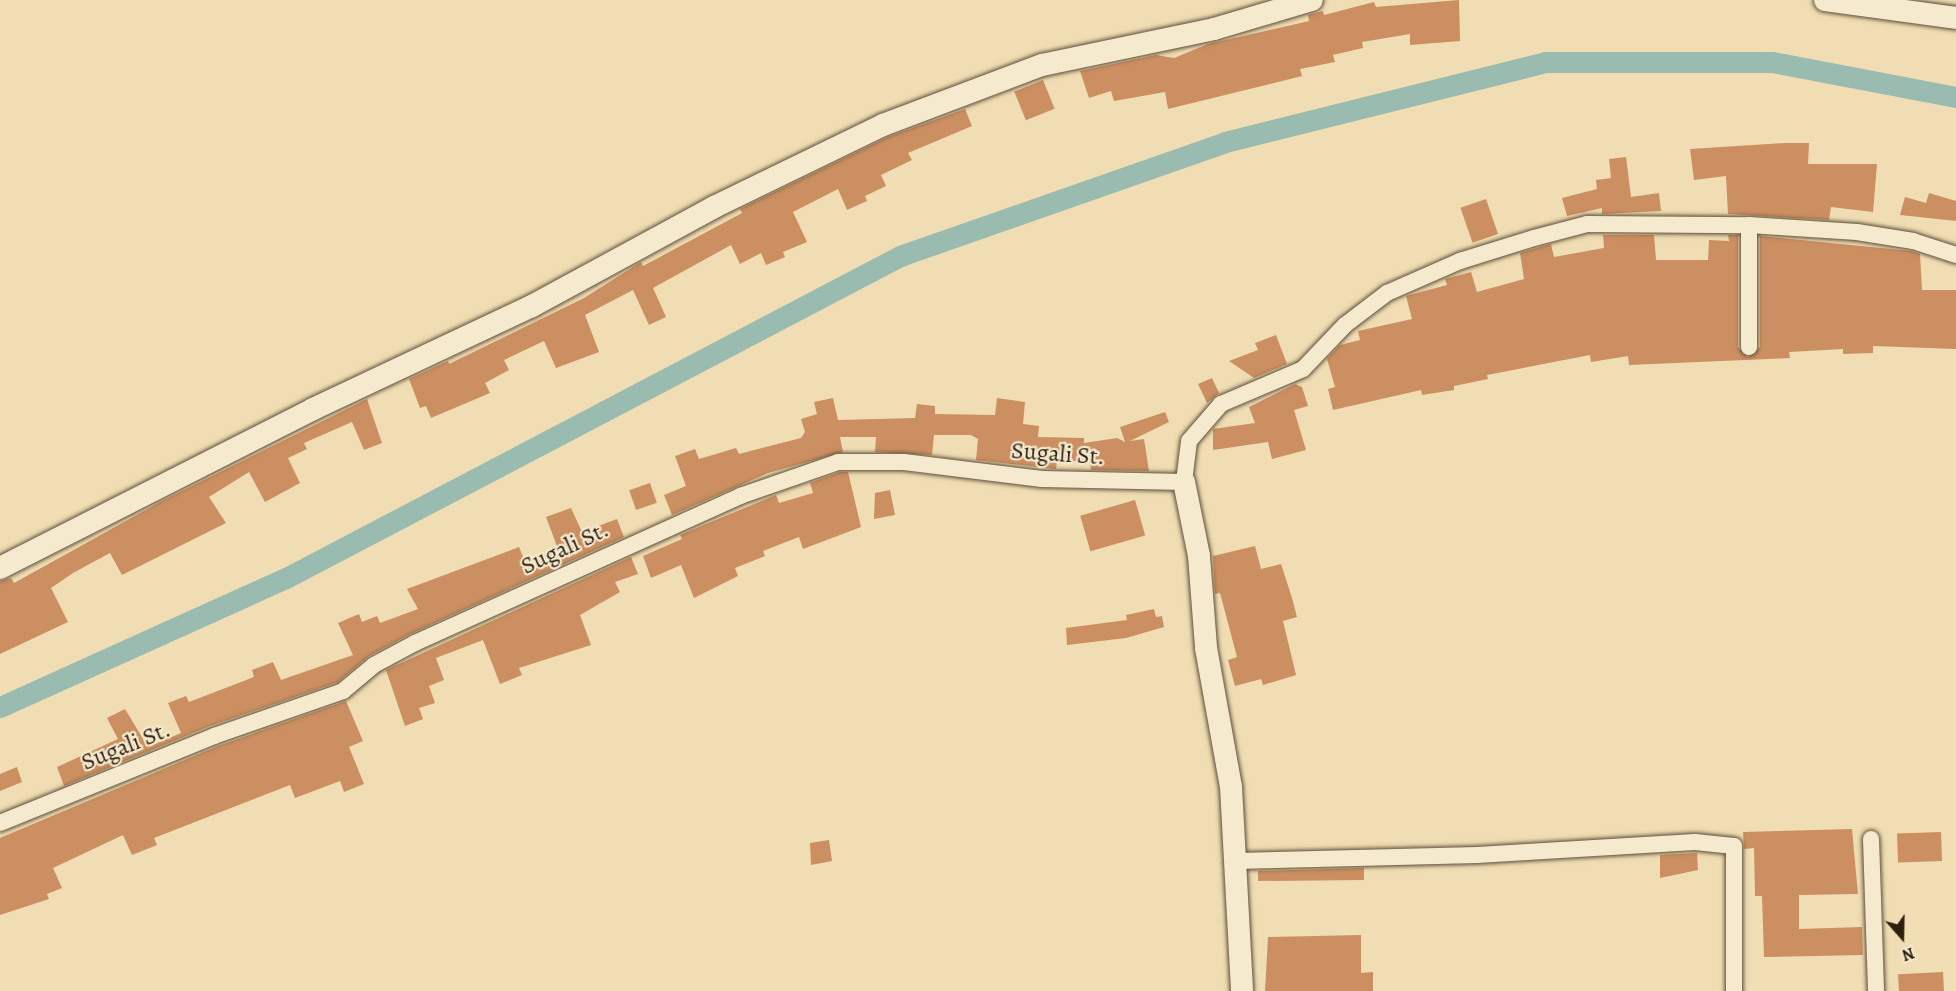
<!DOCTYPE html>
<html>
<head>
<meta charset="utf-8">
<style>
  body { margin:0 }
  #map { position:relative; width:1956px; height:991px; overflow:hidden; background:#f0ddb3; font-family:Alegreya,serif }
  div>[style] { position:absolute }
  [style*='--x'] { left:calc(var(--x)*1px); top:calc(var(--y)*1px); width:calc(var(--w)*1px); rotate:calc(var(--a)*1deg) }
  .canal>* { height:21px; margin:-10.5px; padding:0 10.5px; transform-origin:10.5px; border-radius:10.5px; background:#9abbaf }
  .building>* { inset:0; background:#cc8f61; transform-origin:0 0 }
  .roads { filter:drop-shadow(0 0 2px #5d4e39) drop-shadow(0 0 2px #5d4e39) }
  .street>* { height:16px; margin:-8px; padding:0 8px; transform-origin:8px; border-radius:8px; background:#f5e9ce }
  .secondary>* { height:22px; margin:-11px; padding:0 11px; transform-origin:11px; border-radius:11px; background:#f5e9ce }
  span { translate:-50% -50%; white-space:nowrap; text-align:center; line-height:1.15; -webkit-text-stroke:4.5px #f5e9ce; paint-order:stroke }
  .street-label { font-size:24px; color:#2c1e10 }
  .north { position:absolute; left:1872px; top:907px; width:60px; height:60px; -webkit-text-stroke:4px #f5e9ce; paint-order:stroke; rotate:160deg; font-size:16px; font-weight:700; line-height:24px; text-align:center; color:#2c1e10 }
  .north::after { content:''; display:block; margin:auto; width:21px; height:27px; background:#2c1e10; clip-path:polygon(50% 0,100% 100%,50% 72%,0 100%) }
</style>
</head>
<body>
<div id="map">
  <div class="canal">
    <div style="--x:0;--y:707;--w:314;--a:-24.3"></div>
    <div style="--x:286;--y:578;--w:693;--a:-27.67"></div>
    <div style="--x:900;--y:256;--w:344;--a:-19.3"></div>
    <div style="--x:1225;--y:142;--w:330;--a:-14"></div>
    <div style="--x:1545;--y:62;--w:227;--a:0"></div>
    <div style="--x:1772;--y:62;--w:187;--a:10.8"></div>
  </div>
  <div class="building">
    <div style="clip-path:polygon(1459px 0,1460px 41px,1410px 45px,1410px 34px,1362px 42px,1363px 48px,1333px 55px,1335px 62px,1300px 69px,1302px 76px,1168px 109px,1165px 92px,1114px 101px,1111px 91px,1089px 98px,1080px 71px,1156px 55px,1174px 58px,1208px 44px,1309px 21px,1308px 15px,1323px 11px,1324px 15px,1374px 2px,1376px 7px)"></div>
    <div style="left:1043px;top:80px;width:31px;height:31px;rotate:68deg"></div>
    <div style="clip-path:polygon(965px 109px,972px 126px,908px 153px,912px 160px,881px 175px,886px 186px,865px 196px,867px 201px,847px 210px,838px 189px,793px 212px,807px 242px,783px 252px,785px 257px,766px 265px,761px 253px,740px 264px,731px 245px,653px 288px,666px 317px,649px 325px,633px 290px,585px 315px,599px 352px,556px 368px,544px 341px,504px 360px,509px 370px,485px 383px,490px 393px,431px 418px,426px 406px,420px 408px,409px 379px,448px 361px,449px 364px,584px 298px,641px 262px,643px 266px,742px 213px,740px 209px,888px 137px)"></div>
    <div style="clip-path:polygon(1784px 143px,1809px 143px,1808px 164px,1877px 164px,1873px 212px,1831px 207px,1829px 220px,1728px 214px,1726px 176px,1694px 180px,1690px 149px)"></div>
    <div style="clip-path:polygon(1626px 157px,1631px 197px,1659px 193px,1661px 211px,1602px 214px,1602px 208px,1567px 216px,1562px 198px,1597px 189px,1596px 180px,1611px 178px,1609px 159px)"></div>
    <div style="clip-path:polygon(1929px 193px,1956px 201px,1956px 221px,1900px 215px,1905px 197px,1926px 203px)"></div>
    <div style="left:1486px;top:199px;width:37px;height:27px;rotate:71deg"></div>
    <div style="clip-path:polygon(1603px 235px,1654px 235px,1656px 260px,1708px 260px,1709px 240px,1729px 241px,1728px 235px,1738px 235px,1738px 347px,1748px 357px,1760px 347px,1760px 236px,1911px 251px,1920px 254px,1922px 290px,1956px 290px,1956px 349px,1873px 346px,1873px 353px,1843px 354px,1843px 349px,1789px 352px,1790px 358px,1629px 365px,1628px 356px,1591px 362px,1590px 355px,1487px 375px,1488px 379px,1454px 386px,1454px 390px,1422px 395px,1421px 390px,1333px 410px,1328px 389px,1335px 387px,1327px 359px,1340px 345px,1360px 340px,1358px 331px,1412px 319px,1406px 296px,1447px 285px,1445px 279px,1471px 272px,1477px 292px,1524px 279px,1520px 253px,1551px 244px,1554px 257px,1604px 248px)"></div>
    <div style="clip-path:polygon(1276px 335px,1287px 364px,1254px 378px,1229px 361px,1258px 350px,1255px 343px)"></div>
    <div style="clip-path:polygon(1212px 378px,1219px 393px,1207px 403px,1198px 384px)"></div>
    <div style="clip-path:polygon(1295px 384px,1302px 387px,1308px 406px,1294px 410px,1306px 450px,1272px 459px,1268px 442px,1213px 450px,1213px 429px,1255px 423px,1249px 407px)"></div>
    <div style="clip-path:polygon(833px 398px,838px 420px,915px 418px,917px 404px,935px 406px,935px 414px,995px 415px,997px 398px,1025px 402px,1023px 424px,1039px 426px,1038px 437px,1084px 438px,1084px 443px,1117px 438px,1125px 442px,1120px 427px,1165px 412px,1169px 422px,1130px 441px,1144px 439px,1149px 471px,1091px 470px,1090px 461px,1057px 461px,1056px 469px,976px 460px,978px 439px,971px 435px,934px 435px,932px 455px,875px 452px,876px 437px,840px 437px,843px 452px,768px 473px,672px 515px,664px 495px,686px 486px,675px 456px,695px 449px,699px 459px,736px 448px,739px 454px,801px 438px,805px 432px,801px 419px,817px 414px,814px 402px)"></div>
    <div style="clip-path:polygon(367px 399px,382px 443px,364px 450px,352px 422px,304px 443px,307px 449px,288px 458px,300px 483px,265px 502px,249px 472px,209px 497px,226px 523px,122px 575px,110px 553px,73px 573px,51px 588px,68px 622px,0 654px,0 581px,11px 578px,14px 583px,162px 501px)"></div>
    <div style="clip-path:polygon(840px 472px,848px 472px,861px 527px,803px 549px,799px 537px,763px 551px,765px 556px,735px 568px,738px 576px,694px 598px,681px 565px,651px 578px,643px 556px,682px 539px,680px 535px,776px 495px,779px 503px,813px 493px,810px 483px)"></div>
    <div style="left:650px;top:483px;width:21px;height:22px;rotate:71deg"></div>
    <div style="clip-path:polygon(890px 490px,895px 515px,874px 519px,875px 493px)"></div>
    <div style="left:1135px;top:500px;width:37px;height:57px;rotate:74deg"></div>
    <div style="clip-path:polygon(571px 508px,582px 532px,617px 519px,624px 537px,410px 634px,369px 656px,338px 682px,210px 726px,64px 786px,57px 767px,118px 739px,107px 718px,125px 709px,148px 747px,181px 733px,168px 703px,186px 696px,189px 702px,254px 677px,252px 670px,273px 662px,281px 680px,353px 655px,338px 623px,359px 614px,362px 622px,377px 616px,380px 623px,418px 609px,407px 589px,519px 547px,525px 562px,558px 549px,546px 517px)"></div>
    <div style="clip-path:polygon(1255px 546px,1261px 569px,1281px 564px,1292px 598px,1297px 617px,1283px 621px,1296px 675px,1263px 685px,1261px 679px,1235px 686px,1228px 660px,1237px 657px,1220px 593px,1215px 594px,1213px 556px)"></div>
    <div style="clip-path:polygon(631px 557px,638px 574px,615px 582px,620px 592px,580px 615px,591px 645px,519px 668px,522px 675px,500px 684px,483px 640px,436px 658px,444px 680px,429px 686px,435px 703px,419px 708px,423px 719px,405px 726px,386px 670px)"></div>
    <div style="clip-path:polygon(1154px 609px,1156px 617px,1162px 616px,1164px 627px,1126px 638px,1067px 645px,1066px 628px,1127px 620px,1126px 615px)"></div>
    <div style="clip-path:polygon(346px 701px,363px 741px,349px 747px,364px 784px,344px 792px,340px 781px,295px 798px,290px 785px,154px 838px,157px 845px,132px 855px,123px 835px,53px 868px,62px 888px,47px 894px,49px 899px,0 915px,0 838px,218px 746px)"></div>
    <div style="clip-path:polygon(17px 767px,22px 782px,0 791px,0 774px)"></div>
    <div style="clip-path:polygon(1852px 829px,1858px 894px,1799px 895px,1799px 929px,1862px 927px,1863px 955px,1764px 957px,1762px 896px,1755px 896px,1754px 848px,1744px 849px,1743px 832px)"></div>
    <div style="left:1941px;top:832px;width:29px;height:44px;rotate:88deg"></div>
    <div style="clip-path:polygon(829px 840px,832px 861px,811px 865px,810px 843px)"></div>
    <div style="clip-path:polygon(1697px 853px,1698px 870px,1660px 878px,1660px 855px)"></div>
    <div style="clip-path:polygon(1364px 868px,1364px 880px,1258px 881px,1258px 871px)"></div>
    <div style="clip-path:polygon(1361px 935px,1361px 973px,1373px 972px,1373px 991px,1265px 991px,1268px 937px)"></div>
    <div style="left:1943px;top:972px;width:19px;height:45px;rotate:87deg"></div>
  </div>
  <div class="roads">
    <div class="street">
      <div style="--x:1749;--y:347;--w:122;--a:-90"></div>
      <div style="--x:0;--y:823;--w:231;--a:-22.1"></div>
      <div style="--x:214;--y:736;--w:137;--a:-19.2"></div>
      <div style="--x:343;--y:691;--w:40;--a:-40"></div>
      <div style="--x:374;--y:665;--w:47;--a:-28.2"></div>
      <div style="--x:415;--y:643;--w:357;--a:-24.3"></div>
      <div style="--x:740;--y:496;--w:104;--a:-19.1"></div>
      <div style="--x:838;--y:462;--w:66;--a:0"></div>
      <div style="--x:904;--y:462;--w:139;--a:7"></div>
      <div style="--x:1042;--y:479;--w:142;--a:1.2"></div>
      <div style="--x:1184;--y:482;--w:41;--a:-83"></div>
      <div style="--x:1189;--y:441;--w:49;--a:-49.1"></div>
      <div style="--x:1221;--y:404;--w:89;--a:-23.1"></div>
      <div style="--x:1303;--y:369;--w:61;--a:-46.3"></div>
      <div style="--x:1345;--y:325;--w:53;--a:-37.3"></div>
      <div style="--x:1387;--y:293;--w:80;--a:-23.7"></div>
      <div style="--x:1460;--y:261;--w:77;--a:-17.3"></div>
      <div style="--x:1534;--y:238;--w:55;--a:-14.8"></div>
      <div style="--x:1587;--y:224;--w:162;--a:0.4"></div>
      <div style="--x:1749;--y:225;--w:108;--a:3.7"></div>
      <div style="--x:1857;--y:232;--w:57;--a:9.1"></div>
      <div style="--x:1913;--y:241;--w:45;--a:18"></div>
      <div style="--x:1871;--y:839;--w:152;--a:88.1"></div>
      <div style="--x:1236;--y:861;--w:241;--a:-1.4"></div>
      <div style="--x:1477;--y:855;--w:218;--a:-3.4"></div>
      <div style="--x:1695;--y:842;--w:39;--a:6"></div>
      <div style="--x:1734;--y:846;--w:145;--a:90"></div>
    </div>
    <div class="secondary">
      <div style="--x:1825;--y:0;--w:132;--a:7.8"></div>
      <div style="--x:1184;--y:482;--w:76;--a:78.5"></div>
      <div style="--x:1199;--y:556;--w:92;--a:85.6"></div>
      <div style="--x:1206;--y:648;--w:141;--a:79.8"></div>
      <div style="--x:1231;--y:787;--w:204;--a:86.9"></div>
      <div style="--x:0;--y:568;--w:351;--a:-26.9"></div>
      <div style="--x:313;--y:409;--w:242;--a:-25.2"></div>
      <div style="--x:532;--y:306;--w:207;--a:-28.5"></div>
      <div style="--x:714;--y:207;--w:188;--a:-25.9"></div>
      <div style="--x:883;--y:125;--w:170;--a:-20.7"></div>
      <div style="--x:1042;--y:65;--w:176;--a:-11.8"></div>
      <div style="--x:1214;--y:29;--w:102;--a:-16.5"></div>
    </div>
  </div>
  <div class="street-label">
    <span style="left:1058px;top:454px;rotate:4deg">Sugali St.</span>
    <span style="left:565px;top:548px;rotate:-25deg">Sugali St.</span>
    <span style="left:126px;top:746px;rotate:-22deg">Sugali St.</span>
  </div>
  <div class="north">N</div>
</div>
</body>
</html>
